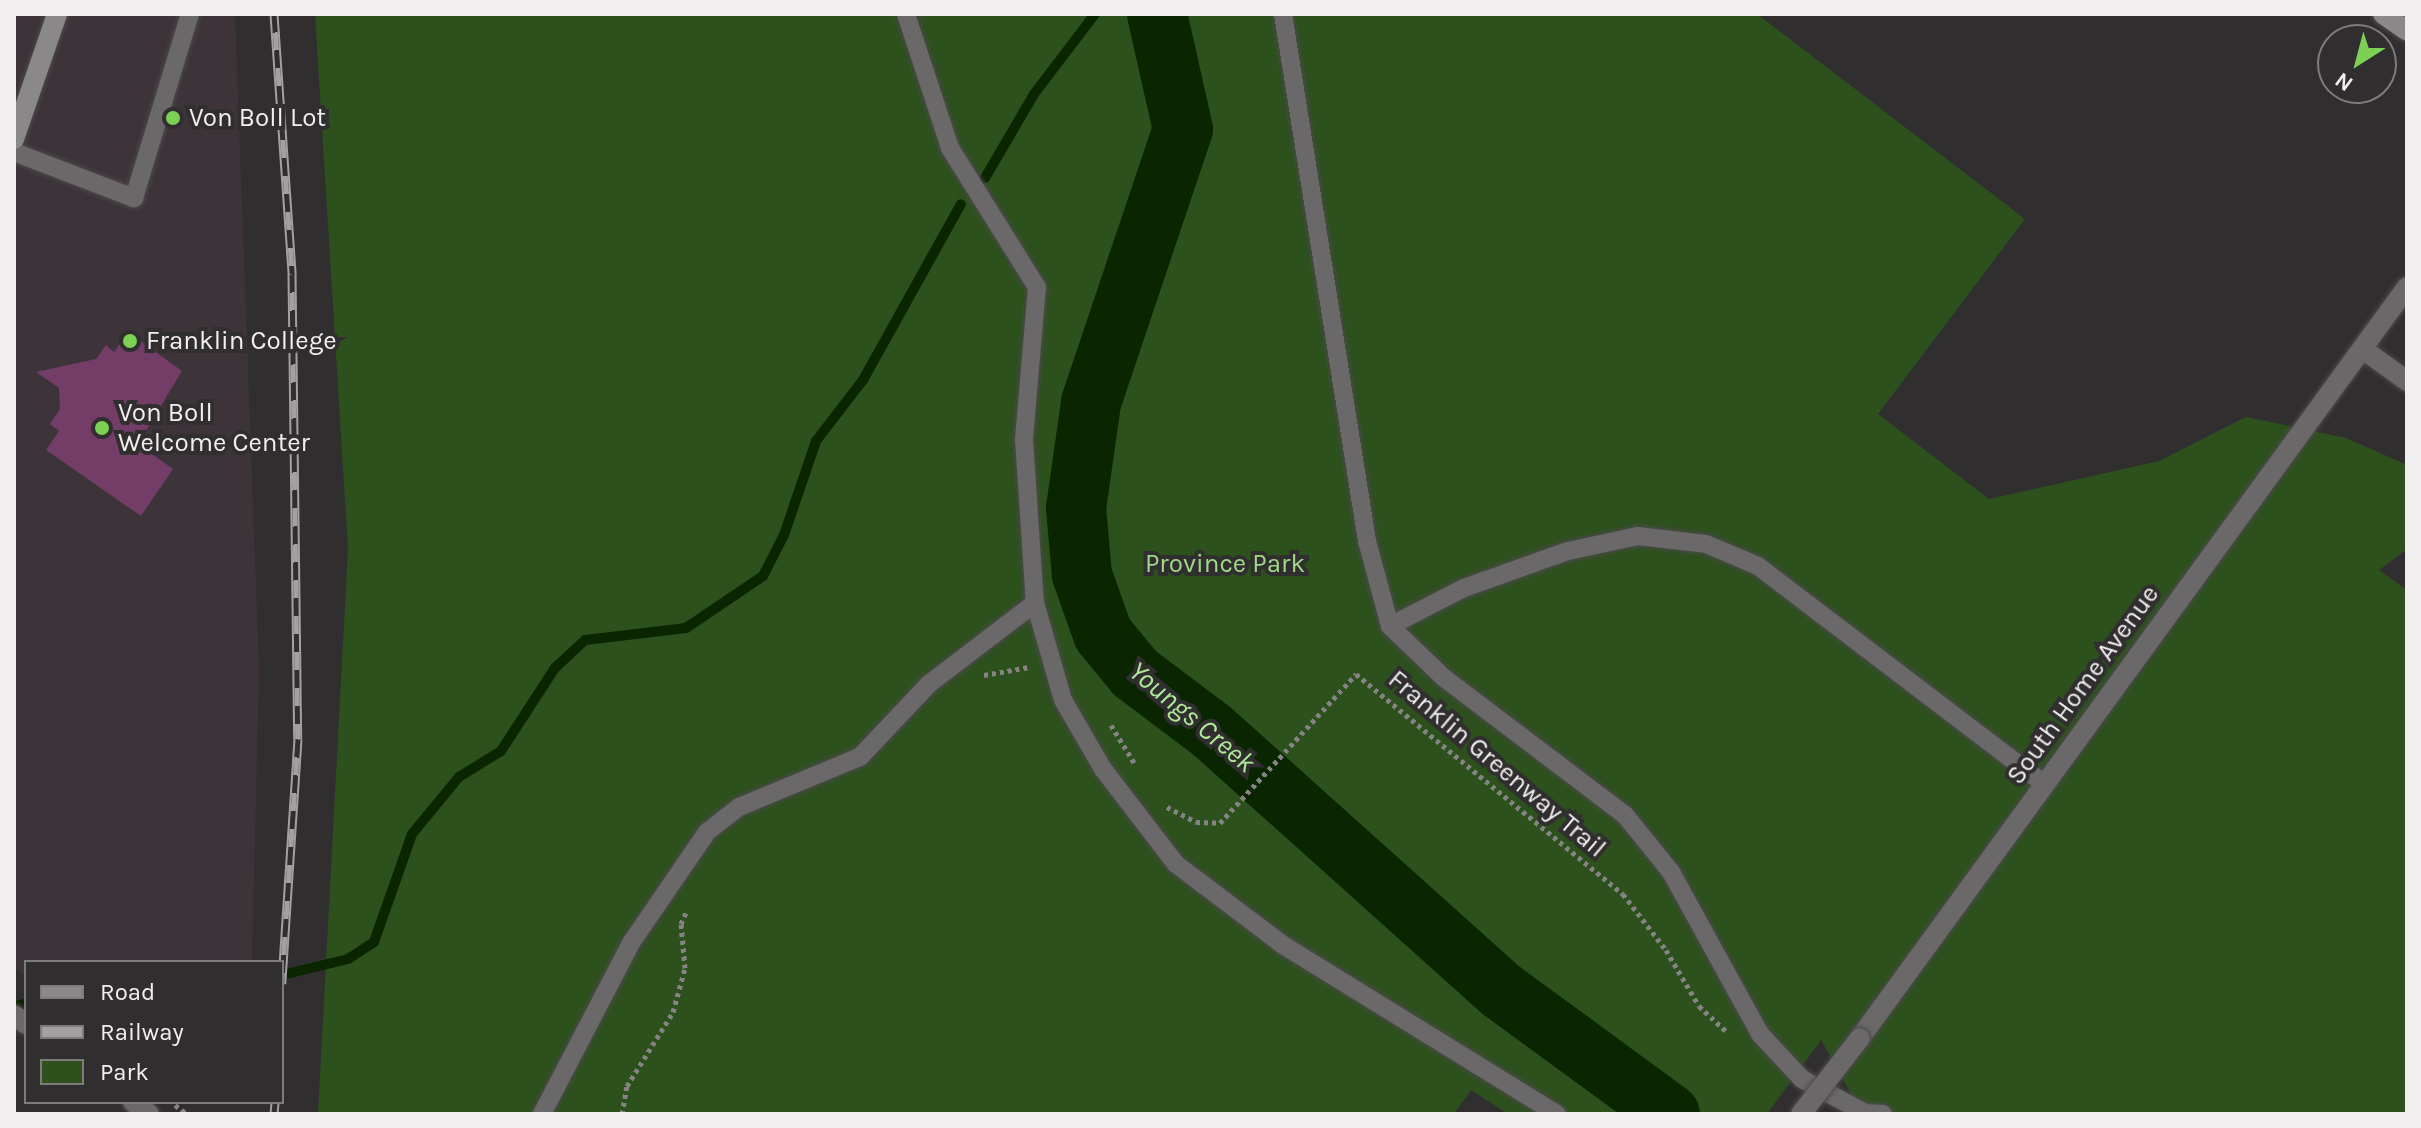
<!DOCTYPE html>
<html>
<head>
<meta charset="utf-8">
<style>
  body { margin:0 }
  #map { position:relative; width:2421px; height:1128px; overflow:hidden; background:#312e30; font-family:Karla,sans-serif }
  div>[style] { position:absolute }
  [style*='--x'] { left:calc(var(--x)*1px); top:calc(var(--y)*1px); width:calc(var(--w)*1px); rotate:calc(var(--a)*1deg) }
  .built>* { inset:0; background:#3d343a }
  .green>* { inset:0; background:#2d511d }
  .stream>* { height:10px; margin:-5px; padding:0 5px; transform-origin:5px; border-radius:5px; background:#092600 }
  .river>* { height:60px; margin:-30px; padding:0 30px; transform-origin:30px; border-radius:30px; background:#092600 }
  .building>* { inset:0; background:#743d68 }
  .path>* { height:5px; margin-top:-2.5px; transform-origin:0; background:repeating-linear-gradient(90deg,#868385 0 4px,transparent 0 8px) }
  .roads { filter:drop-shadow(0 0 2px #4c494b) drop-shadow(0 0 2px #4c494b) }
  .lane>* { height:18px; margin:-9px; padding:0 9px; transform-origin:9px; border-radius:9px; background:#6a6869 }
  .street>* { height:20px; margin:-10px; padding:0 10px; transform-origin:10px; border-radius:10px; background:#6a6869 }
  .secondary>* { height:20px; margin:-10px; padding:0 10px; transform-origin:10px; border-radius:10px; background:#8b888a }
  .rail>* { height:9px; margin-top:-4.5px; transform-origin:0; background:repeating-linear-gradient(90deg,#312e30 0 18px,#a2a0a1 0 36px); box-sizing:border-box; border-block:2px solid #a2a0a1 }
  .bridges { filter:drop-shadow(0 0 2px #4c494b) drop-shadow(0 0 2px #4c494b) }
  .street-bridge>* { height:20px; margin:-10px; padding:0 10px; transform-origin:10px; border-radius:10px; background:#6a6869 }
  .dots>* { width:22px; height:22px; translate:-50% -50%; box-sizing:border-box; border:4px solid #312e30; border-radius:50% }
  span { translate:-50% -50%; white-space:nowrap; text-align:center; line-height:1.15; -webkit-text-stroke:8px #312e30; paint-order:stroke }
  .poi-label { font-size:26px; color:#f0eeef }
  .left { translate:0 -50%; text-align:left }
  .park-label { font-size:26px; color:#9fd986 }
  .street-label { font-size:26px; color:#f0eeef }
  .water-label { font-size:28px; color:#aee996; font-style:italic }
  .frame { position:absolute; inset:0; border:16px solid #f0eeef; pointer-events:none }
  .legend { position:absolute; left:24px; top:960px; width:260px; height:144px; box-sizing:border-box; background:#312e30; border:2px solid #7d7b7c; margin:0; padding:10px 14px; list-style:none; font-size:24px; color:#f0eeef }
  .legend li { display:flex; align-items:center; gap:16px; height:40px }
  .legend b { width:40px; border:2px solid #7d7b7c }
  .north { position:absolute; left:2317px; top:24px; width:80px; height:80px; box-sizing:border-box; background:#312e30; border:2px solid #7d7b7c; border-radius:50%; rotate:216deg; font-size:22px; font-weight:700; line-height:32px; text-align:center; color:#f0eeef }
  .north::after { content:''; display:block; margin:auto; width:28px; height:36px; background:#7cd154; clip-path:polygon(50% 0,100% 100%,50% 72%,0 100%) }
</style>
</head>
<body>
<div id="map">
  <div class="built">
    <div style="clip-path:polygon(14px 14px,235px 14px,259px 669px,252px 962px,26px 962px,26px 976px,14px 967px)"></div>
  </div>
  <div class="green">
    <div style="clip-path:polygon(315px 14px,1757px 14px,2025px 219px,1878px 414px,1989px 499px,2159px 461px,2246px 417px,2346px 438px,2407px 465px,2407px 549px,2379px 570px,2407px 590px,2407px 1113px,1862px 1114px,1821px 1040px,1767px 1114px,1508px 1114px,1471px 1090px,1454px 1114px,318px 1114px,348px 549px)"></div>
  </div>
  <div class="stream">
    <div style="--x:985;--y:178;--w:97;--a:-59.7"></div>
    <div style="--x:1034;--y:94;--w:101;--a:-52.7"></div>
    <div style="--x:282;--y:975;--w:68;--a:-13.6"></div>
    <div style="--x:348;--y:959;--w:31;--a:-33"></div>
    <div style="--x:374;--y:942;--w:114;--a:-70.6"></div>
    <div style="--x:412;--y:834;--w:74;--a:-50.5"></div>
    <div style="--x:459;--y:777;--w:49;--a:-31.8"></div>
    <div style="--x:501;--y:751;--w:99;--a:-57"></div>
    <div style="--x:555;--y:668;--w:41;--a:-43"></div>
    <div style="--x:585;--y:640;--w:102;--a:-6.8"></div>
    <div style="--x:686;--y:628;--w:93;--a:-34"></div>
    <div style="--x:763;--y:576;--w:46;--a:-62.9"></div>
    <div style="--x:784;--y:535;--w:99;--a:-71.2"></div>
    <div style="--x:816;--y:441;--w:77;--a:-52.4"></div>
    <div style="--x:863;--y:380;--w:201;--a:-60.9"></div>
    <div style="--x:14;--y:1007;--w:13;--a:-18"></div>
  </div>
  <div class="river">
    <div style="--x:1157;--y:14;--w:118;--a:77.3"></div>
    <div style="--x:1183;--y:129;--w:289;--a:108.6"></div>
    <div style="--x:1091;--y:403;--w:106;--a:98.1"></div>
    <div style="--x:1076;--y:508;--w:67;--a:84.9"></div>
    <div style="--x:1082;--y:575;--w:63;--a:70.4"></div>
    <div style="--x:1103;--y:634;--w:50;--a:50.6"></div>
    <div style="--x:1135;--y:673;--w:96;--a:37"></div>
    <div style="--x:1212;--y:731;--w:389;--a:41.9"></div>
    <div style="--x:1502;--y:991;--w:208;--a:36.2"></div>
  </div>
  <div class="building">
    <div style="clip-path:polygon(128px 332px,182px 371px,138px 444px,173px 469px,141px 516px,46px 450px,59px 431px,50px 424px,60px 409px,59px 388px,36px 372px,96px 359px,106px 345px,114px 352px)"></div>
  </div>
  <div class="path">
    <div style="--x:984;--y:675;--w:46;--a:-10.1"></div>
    <div style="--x:1111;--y:725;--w:46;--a:58.4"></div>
    <div style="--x:1167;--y:807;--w:33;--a:27"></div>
    <div style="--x:1196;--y:822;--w:24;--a:2"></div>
    <div style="--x:1220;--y:823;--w:202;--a:-47.6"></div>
    <div style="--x:1356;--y:674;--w:346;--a:39.5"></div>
    <div style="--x:1623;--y:894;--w:71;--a:52.5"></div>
    <div style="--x:1666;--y:950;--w:65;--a:59.5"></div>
    <div style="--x:1699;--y:1006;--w:38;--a:43"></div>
    <div style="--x:175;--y:1105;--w:15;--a:37"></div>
    <div style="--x:622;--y:1114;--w:28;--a:-80"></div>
    <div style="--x:627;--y:1086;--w:87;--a:-58.1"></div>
    <div style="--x:673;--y:1012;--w:46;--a:-74.7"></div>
    <div style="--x:685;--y:968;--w:44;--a:-95.2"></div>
    <div style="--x:681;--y:924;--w:13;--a:-67"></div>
  </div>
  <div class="roads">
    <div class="lane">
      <div style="--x:906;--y:14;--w:141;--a:71.8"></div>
      <div style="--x:950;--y:148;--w:164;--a:58"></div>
      <div style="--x:1037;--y:287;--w:153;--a:94.9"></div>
      <div style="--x:1024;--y:439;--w:164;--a:86.2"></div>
      <div style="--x:1035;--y:603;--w:101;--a:73.9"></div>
      <div style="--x:1063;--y:700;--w:80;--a:59.9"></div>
      <div style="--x:1103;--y:769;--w:120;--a:52.5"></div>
      <div style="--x:1176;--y:864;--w:134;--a:37.1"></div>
      <div style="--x:1283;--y:945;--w:322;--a:31.7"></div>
      <div style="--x:1283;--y:14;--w:534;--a:80.94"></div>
      <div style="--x:1367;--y:541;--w:88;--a:74.9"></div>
      <div style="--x:1390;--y:626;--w:74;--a:43.9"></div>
      <div style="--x:1443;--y:677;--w:228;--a:37.2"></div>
      <div style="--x:1625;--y:815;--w:73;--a:51.1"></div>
      <div style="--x:1671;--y:872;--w:185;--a:61.2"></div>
      <div style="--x:1760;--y:1034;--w:62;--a:47"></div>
      <div style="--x:1802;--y:1079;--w:72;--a:28.4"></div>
      <div style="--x:1865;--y:1113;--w:18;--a:3"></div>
      <div style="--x:14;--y:152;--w:129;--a:21"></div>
      <div style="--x:134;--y:198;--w:192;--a:-73.1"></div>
      <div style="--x:1390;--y:626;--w:83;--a:-27.2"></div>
      <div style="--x:1464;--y:588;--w:110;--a:-19.6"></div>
      <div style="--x:1568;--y:551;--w:72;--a:-12.1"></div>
      <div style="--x:1638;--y:536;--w:68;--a:6.7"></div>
      <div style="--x:1706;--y:544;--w:56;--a:22.9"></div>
      <div style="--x:1758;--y:566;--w:358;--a:37.3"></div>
      <div style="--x:542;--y:1114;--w:193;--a:-62.5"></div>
      <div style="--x:631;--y:943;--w:135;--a:-55.6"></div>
      <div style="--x:707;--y:832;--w:41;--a:-38"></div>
      <div style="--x:739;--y:807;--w:131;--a:-22.5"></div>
      <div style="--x:860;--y:757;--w:100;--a:-46.6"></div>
      <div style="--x:929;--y:684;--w:133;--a:-37.4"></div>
    </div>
    <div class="street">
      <div style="--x:2364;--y:350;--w:53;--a:35.8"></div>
      <div style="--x:14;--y:1015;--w:15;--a:37"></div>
      <div style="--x:1860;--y:1038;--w:929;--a:-53.93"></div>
      <div style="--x:133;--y:1102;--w:20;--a:37"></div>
    </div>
    <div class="secondary">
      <div style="--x:2383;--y:14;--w:29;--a:35"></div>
      <div style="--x:14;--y:139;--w:132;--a:-71"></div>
    </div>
  </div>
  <div class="rail">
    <div style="--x:274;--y:14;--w:261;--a:86"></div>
    <div style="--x:292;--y:274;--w:465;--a:89.3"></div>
    <div style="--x:298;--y:739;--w:245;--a:93.8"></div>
    <div style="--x:274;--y:1114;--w:12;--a:-85"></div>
  </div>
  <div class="bridges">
    <div class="street-bridge">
      <div style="--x:1801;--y:1114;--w:96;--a:-52.2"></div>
    </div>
  </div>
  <div class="dots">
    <div style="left:173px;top:118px;background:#7cd154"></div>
    <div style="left:130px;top:341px;background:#7cd154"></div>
    <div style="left:102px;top:428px;background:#7cd154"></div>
  </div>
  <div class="poi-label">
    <span class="left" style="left:189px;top:118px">Von Boll Lot</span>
    <span class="left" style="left:146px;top:341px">Franklin College</span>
    <span class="left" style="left:118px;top:428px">Von Boll<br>Welcome Center</span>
  </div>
  <div class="park-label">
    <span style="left:1225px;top:564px">Province Park</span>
  </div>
  <div class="street-label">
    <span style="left:2083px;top:685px;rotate:-54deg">South Home Avenue</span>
    <span style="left:1497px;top:764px;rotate:40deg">Franklin Greenway Trail</span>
  </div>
  <div class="water-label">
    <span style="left:1192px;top:717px;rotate:40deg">Youngs Creek</span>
  </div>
  <div class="frame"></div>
  <ul class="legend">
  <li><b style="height:10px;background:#8b888a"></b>Road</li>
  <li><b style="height:10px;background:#a2a0a1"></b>Railway</li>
  <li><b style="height:22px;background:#2d511d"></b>Park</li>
  </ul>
  <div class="north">N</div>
</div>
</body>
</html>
